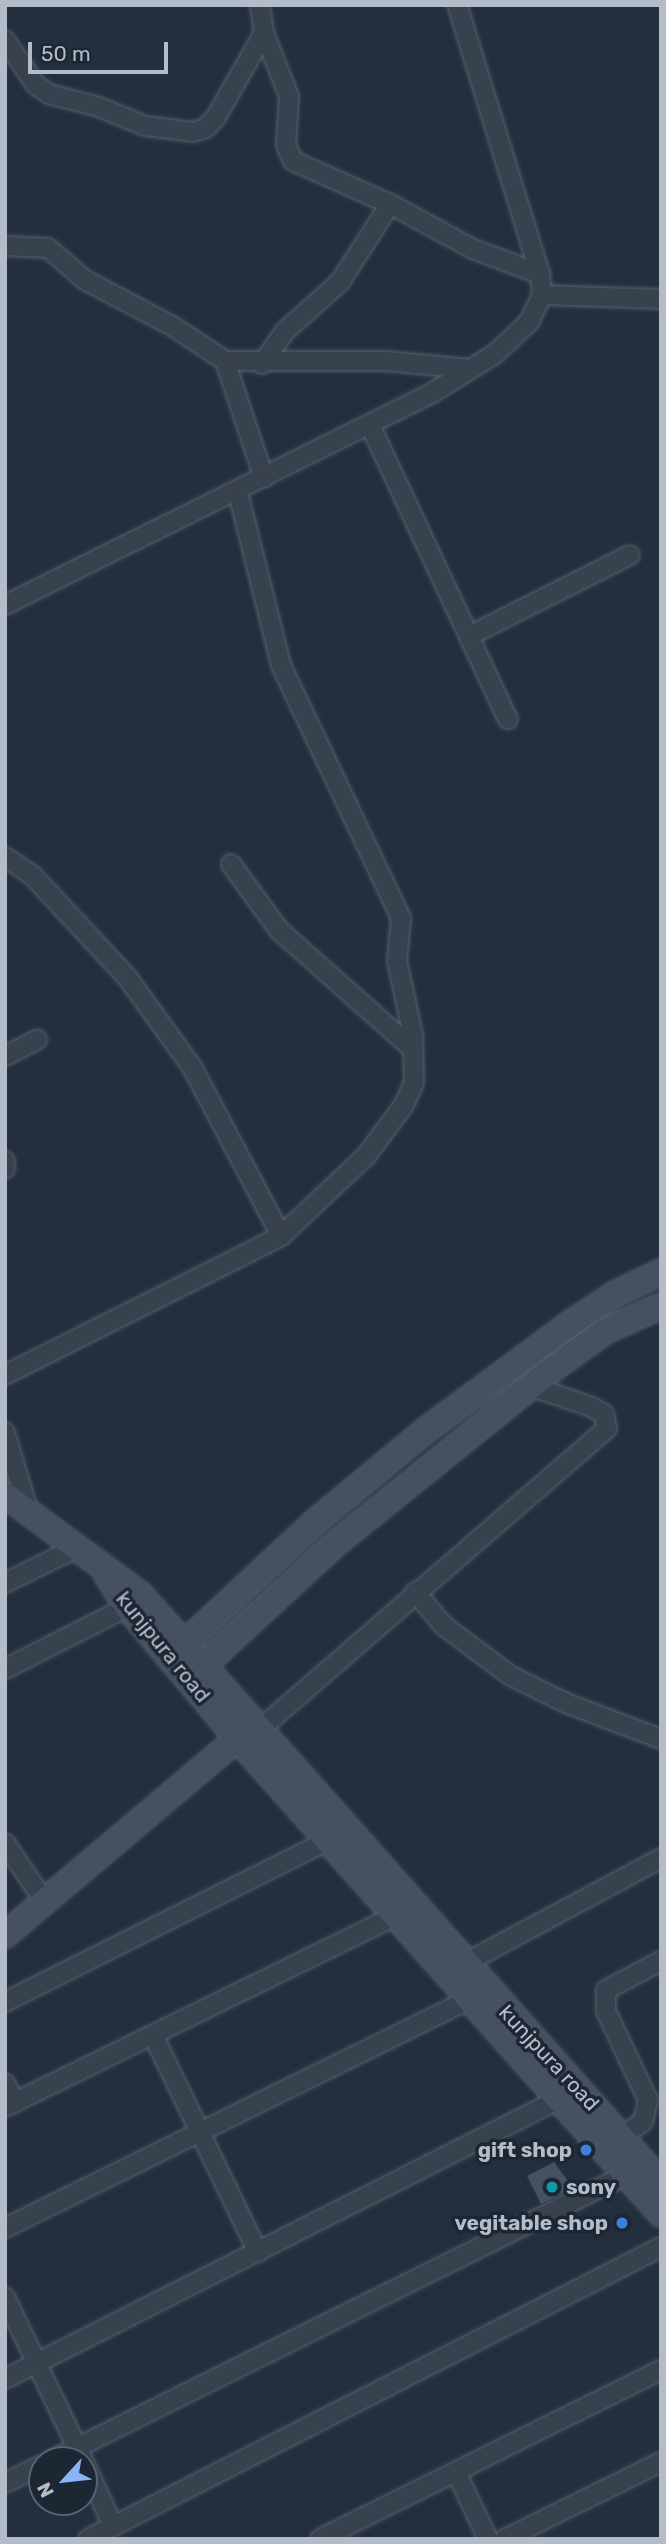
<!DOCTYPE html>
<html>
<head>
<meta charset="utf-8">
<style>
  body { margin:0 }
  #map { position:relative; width:666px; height:2544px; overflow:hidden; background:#242f3e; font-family:Rubik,sans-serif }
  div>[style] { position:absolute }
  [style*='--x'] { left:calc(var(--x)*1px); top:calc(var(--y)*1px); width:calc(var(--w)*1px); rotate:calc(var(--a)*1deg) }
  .building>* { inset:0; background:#455162 }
  .roads { filter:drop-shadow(0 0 2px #565f6c) drop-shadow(0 0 2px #565f6c) }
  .street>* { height:18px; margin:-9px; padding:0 9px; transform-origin:9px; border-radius:9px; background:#38414e }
  .secondary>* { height:24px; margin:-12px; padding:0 12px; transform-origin:12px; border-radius:12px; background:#465061 }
  .dots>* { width:19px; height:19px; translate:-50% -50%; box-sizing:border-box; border:4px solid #1d2633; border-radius:50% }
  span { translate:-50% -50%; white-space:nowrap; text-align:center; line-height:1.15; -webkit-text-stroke:7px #1d2633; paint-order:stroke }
  .street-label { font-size:21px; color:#b4bcc9 }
  .poi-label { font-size:21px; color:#b4bcc9; font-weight:700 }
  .right { translate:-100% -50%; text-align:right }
  .left { translate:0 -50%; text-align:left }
  .frame { position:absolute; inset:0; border:7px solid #b4bcc9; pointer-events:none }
  .north { position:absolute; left:28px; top:2446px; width:70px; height:70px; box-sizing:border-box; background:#1d2633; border:2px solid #59626f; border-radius:50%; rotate:243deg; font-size:19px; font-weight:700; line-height:28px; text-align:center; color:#b4bcc9 }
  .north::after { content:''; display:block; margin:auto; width:24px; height:32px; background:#8ab4f8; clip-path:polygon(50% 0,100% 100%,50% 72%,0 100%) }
  .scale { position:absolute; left:28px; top:42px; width:140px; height:32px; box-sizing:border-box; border:4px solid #b4bcc9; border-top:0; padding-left:9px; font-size:21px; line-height:24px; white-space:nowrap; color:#b4bcc9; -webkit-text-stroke:5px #1d2633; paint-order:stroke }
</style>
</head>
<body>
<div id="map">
  <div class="building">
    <div style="clip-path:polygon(554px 2162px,573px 2188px,541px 2204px,527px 2176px)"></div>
  </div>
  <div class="roads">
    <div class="street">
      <div style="--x:260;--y:5;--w:28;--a:82"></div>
      <div style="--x:264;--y:33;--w:68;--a:68.4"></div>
      <div style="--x:289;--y:96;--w:49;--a:93.5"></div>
      <div style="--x:286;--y:145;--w:17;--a:66"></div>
      <div style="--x:293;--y:161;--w:106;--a:23.9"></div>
      <div style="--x:390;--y:204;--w:94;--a:28.5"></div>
      <div style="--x:473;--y:249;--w:72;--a:20.5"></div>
      <div style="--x:5;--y:40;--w:55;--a:55.4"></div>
      <div style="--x:36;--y:85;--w:16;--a:35"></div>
      <div style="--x:49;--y:94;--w:52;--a:14.6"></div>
      <div style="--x:99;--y:107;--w:50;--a:22.4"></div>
      <div style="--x:145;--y:126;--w:48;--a:7.1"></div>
      <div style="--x:193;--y:132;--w:14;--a:-17"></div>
      <div style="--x:206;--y:128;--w:15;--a:-48"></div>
      <div style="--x:216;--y:117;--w:97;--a:-60.3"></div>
      <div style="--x:5;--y:246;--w:43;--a:2.7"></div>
      <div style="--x:48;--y:248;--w:49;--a:40.9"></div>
      <div style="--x:85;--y:280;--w:101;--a:27.8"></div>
      <div style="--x:174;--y:327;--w:61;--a:33.7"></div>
      <div style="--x:225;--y:361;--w:161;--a:0"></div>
      <div style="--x:386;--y:361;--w:85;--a:5.4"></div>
      <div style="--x:542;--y:295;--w:119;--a:1.9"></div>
      <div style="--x:225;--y:361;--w:123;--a:71.6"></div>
      <div style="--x:262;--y:364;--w:40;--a:-55.1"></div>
      <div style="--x:285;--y:331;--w:74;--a:-41.7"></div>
      <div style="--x:340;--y:282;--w:93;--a:-57.3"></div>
      <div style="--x:370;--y:425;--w:325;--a:64.9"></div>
      <div style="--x:5;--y:605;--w:477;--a:-26.4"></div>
      <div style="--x:432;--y:393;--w:74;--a:-31.8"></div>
      <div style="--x:495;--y:354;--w:47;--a:-43.3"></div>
      <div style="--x:529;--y:322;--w:30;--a:-64"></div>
      <div style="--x:542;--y:295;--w:21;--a:-95"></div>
      <div style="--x:540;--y:274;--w:282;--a:-107.1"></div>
      <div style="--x:469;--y:636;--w:180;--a:-26.7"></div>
      <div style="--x:5;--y:857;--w:34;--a:34"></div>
      <div style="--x:33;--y:876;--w:138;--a:47.1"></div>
      <div style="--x:127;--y:977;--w:111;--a:54.2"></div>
      <div style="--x:192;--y:1067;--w:191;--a:62.2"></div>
      <div style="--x:231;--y:864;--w:82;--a:54"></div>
      <div style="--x:279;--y:930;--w:178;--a:41.6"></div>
      <div style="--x:5;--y:1056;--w:36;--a:-27"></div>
      <div style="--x:5;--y:1161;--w:8;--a:90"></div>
      <div style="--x:5;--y:1375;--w:309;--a:-26.7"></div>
      <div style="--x:281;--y:1236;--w:117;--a:-43.3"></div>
      <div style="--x:366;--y:1156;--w:64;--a:-53.3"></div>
      <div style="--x:404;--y:1105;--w:24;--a:-66"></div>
      <div style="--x:414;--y:1083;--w:48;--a:-91.2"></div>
      <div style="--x:413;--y:1035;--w:76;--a:-102.2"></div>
      <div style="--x:397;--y:961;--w:43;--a:-84.7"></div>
      <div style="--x:401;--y:918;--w:280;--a:-115.4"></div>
      <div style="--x:281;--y:665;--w:178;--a:-104"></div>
      <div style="--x:5;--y:1432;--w:81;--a:73.6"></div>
      <div style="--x:5;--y:1583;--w:81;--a:-26.3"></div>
      <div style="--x:415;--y:1592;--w:45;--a:49.5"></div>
      <div style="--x:444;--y:1626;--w:84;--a:36.7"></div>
      <div style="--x:511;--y:1676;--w:61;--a:26.1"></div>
      <div style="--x:566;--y:1703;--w:102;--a:20.8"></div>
      <div style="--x:5;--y:1669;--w:137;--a:-26.9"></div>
      <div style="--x:259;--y:1730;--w:460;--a:-40.9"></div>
      <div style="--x:607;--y:1429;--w:15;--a:-101"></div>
      <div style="--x:604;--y:1414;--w:14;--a:-150"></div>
      <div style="--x:592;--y:1407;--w:62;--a:-161.3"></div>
      <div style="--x:5;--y:1843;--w:71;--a:55.9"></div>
      <div style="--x:458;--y:1967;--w:230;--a:-28.2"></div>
      <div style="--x:5;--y:2002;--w:361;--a:-26.6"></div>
      <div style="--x:153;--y:2035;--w:241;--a:64.2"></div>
      <div style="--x:5;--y:2083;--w:22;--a:63"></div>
      <div style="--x:5;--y:2107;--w:434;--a:-26.1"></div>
      <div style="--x:614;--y:2142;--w:35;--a:-35"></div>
      <div style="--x:643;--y:2122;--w:23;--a:-77"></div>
      <div style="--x:648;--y:2100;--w:98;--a:-115.3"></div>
      <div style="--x:606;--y:2011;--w:21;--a:-90"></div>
      <div style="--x:606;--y:1990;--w:62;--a:-27.8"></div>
      <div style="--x:5;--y:2228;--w:516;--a:-26.22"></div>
      <div style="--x:5;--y:2297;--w:181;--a:64.4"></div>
      <div style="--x:5;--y:2379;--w:621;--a:-26.81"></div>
      <div style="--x:52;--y:2460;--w:641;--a:-26.41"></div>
      <div style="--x:84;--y:2462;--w:70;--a:65.6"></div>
      <div style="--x:456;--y:2472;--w:74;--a:64.5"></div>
      <div style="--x:5;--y:2483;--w:41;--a:-25.9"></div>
      <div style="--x:88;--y:2539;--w:643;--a:-27"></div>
      <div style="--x:320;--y:2539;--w:381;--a:-26.4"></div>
      <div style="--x:505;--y:2539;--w:174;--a:-26.3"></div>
    </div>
    <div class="secondary">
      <div style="--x:5;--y:1495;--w:167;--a:36.3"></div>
      <div style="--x:140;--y:1594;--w:786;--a:48.46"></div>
      <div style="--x:107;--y:1575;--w:38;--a:58"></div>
      <div style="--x:127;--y:1607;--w:189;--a:49.9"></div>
      <div style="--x:249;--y:1752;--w:619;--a:48.27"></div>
      <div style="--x:173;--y:1654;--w:194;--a:-42.9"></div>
      <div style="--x:315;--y:1522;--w:143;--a:-39.6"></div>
      <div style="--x:425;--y:1431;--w:178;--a:-36.5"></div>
      <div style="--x:568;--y:1325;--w:56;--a:-33.4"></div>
      <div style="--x:615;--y:1294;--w:51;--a:-25.6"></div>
      <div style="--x:193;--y:1675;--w:192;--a:-42.7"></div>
      <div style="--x:334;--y:1545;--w:274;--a:-38.9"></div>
      <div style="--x:547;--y:1373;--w:72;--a:-35.9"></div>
      <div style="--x:605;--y:1331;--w:61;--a:-24.1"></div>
      <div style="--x:5;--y:1935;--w:305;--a:-40.2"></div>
    </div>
  </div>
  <div class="dots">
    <div style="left:586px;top:2150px;background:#3f7fe0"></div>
    <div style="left:552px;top:2187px;background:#0f9aa8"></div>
    <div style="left:622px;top:2223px;background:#3f7fe0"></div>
  </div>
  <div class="street-label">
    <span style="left:163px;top:1647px;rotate:51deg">kunjpura road</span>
    <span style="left:549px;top:2058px;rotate:47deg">kunjpura road</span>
  </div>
  <div class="poi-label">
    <span class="right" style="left:572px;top:2150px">gift shop</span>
    <span class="left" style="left:566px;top:2187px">sony</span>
    <span class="right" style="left:608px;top:2223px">vegitable shop</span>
  </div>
  <div class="frame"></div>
  <div class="north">N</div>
  <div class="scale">50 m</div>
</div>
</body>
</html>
